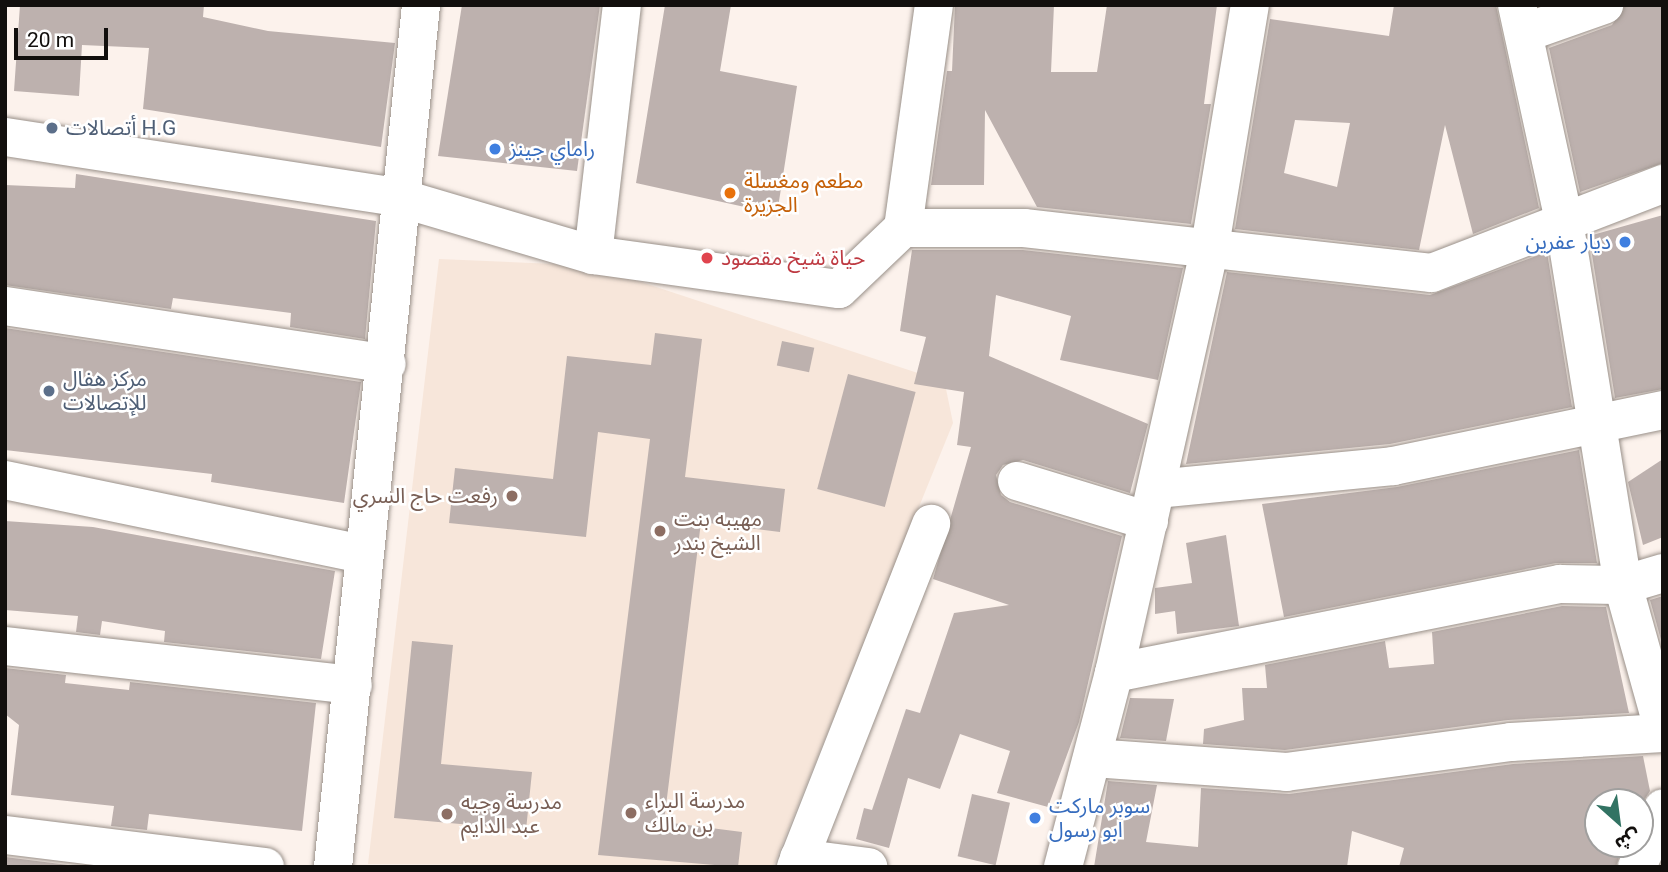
<!DOCTYPE html>
<html>
<head>
<meta charset="utf-8">
<style>
  body { margin:0 }
  #map { position:relative; width:1668px; height:872px; overflow:hidden; background:#fcf2ec; font-family:Roboto,"Noto Sans Arabic",sans-serif }
  div>[style] { position:absolute }
  [style*='--x'] { left:calc(var(--x)*1px); top:calc(var(--y)*1px); width:calc(var(--w)*1px); rotate:calc(var(--a)*1deg) }
  .built>* { inset:0; background:#f7e6da }
  .building>* { inset:0; background:#bdb1ae; transform-origin:0 0 }
  .roads { filter:drop-shadow(0 0 2px #999089) drop-shadow(0 0 2px #999089) }
  .street>* { height:38px; margin:-19px; padding:0 19px; transform-origin:19px; border-radius:19px; background:#fff }
  .dots>* { width:19px; height:19px; translate:-50% -50%; box-sizing:border-box; border:4px solid #fff; border-radius:50% }
  span { translate:-50% -50%; white-space:nowrap; text-align:center; line-height:1.15; -webkit-text-stroke:5px #fff; paint-order:stroke }
  .service-label { font-size:21px; color:#4e5e75 }
  .left { translate:0 -50%; text-align:left }
  .shop-label { font-size:21px; color:#366cbe }
  .right { translate:-100% -50%; text-align:right }
  .food-label { font-size:21px; color:#c56008 }
  .health-label { font-size:21px; color:#be3a42 }
  .education-label { font-size:21px; color:#785e54 }
  .frame { position:absolute; inset:0; border:7px solid #120f0d; pointer-events:none }
  .north { position:absolute; left:1584px; top:788px; width:70px; height:70px; box-sizing:border-box; background:#fff; border:2px solid #a09f9e; border-radius:50%; rotate:152deg; font-size:19px; font-weight:700; line-height:28px; text-align:center; color:#120f0d }
  .north::after { content:''; display:block; margin:auto; width:24px; height:32px; background:#327363; clip-path:polygon(50% 0,100% 100%,50% 72%,0 100%) }
  .scale { position:absolute; left:14px; top:28px; width:94px; height:32px; box-sizing:border-box; border:4px solid #120f0d; border-top:0; padding-left:9px; font-size:21px; line-height:24px; white-space:nowrap; color:#120f0d; -webkit-text-stroke:5px #fff; paint-order:stroke }
</style>
</head>
<body>
<div id="map">
  <div class="built">
    <div style="clip-path:polygon(439px 259px,555px 264px,638px 281px,936px 379px,946px 389px,953px 423px,773px 867px,368px 864px)"></div>
  </div>
  <div class="building">
    <div style="clip-path:polygon(20px 5px,204px 5px,203px 17px,268px 31px,395px 43px,381px 147px,143px 109px,149px 48px,82px 45px,79px 96px,14px 91px)"></div>
    <div style="clip-path:polygon(462px 5px,600px 5px,577px 171px,438px 156px)"></div>
    <div style="clip-path:polygon(665px 5px,731px 5px,720px 71px,797px 86px,777px 214px,636px 183px)"></div>
    <div style="clip-path:polygon(955px 5px,1054px 5px,1051px 72px,1097px 72px,1107px 5px,1217px 5px,1204px 104px,1211px 104px,1191px 224px,1037px 207px,985px 110px,984px 185px,931px 185px,947px 71px,952px 71px)"></div>
    <div style="clip-path:polygon(evenodd,1394px 5px,1496px 5px,1539px 208px,1473px 234px,1445px 125px,1419px 250px,1235px 229px,1270px 19px,1389px 36px,1394px 5px,1295px 120px,1350px 123px,1337px 187px,1284px 173px,1295px 120px)"></div>
    <div style="clip-path:polygon(1625px 5px,1663px 5px,1663px 163px,1580px 192px,1549px 48px,1612px 25px)"></div>
    <div style="clip-path:polygon(76px 174px,376px 221px,365px 339px,290px 327px,291px 313px,173px 298px,171px 309px,5px 285px,5px 185px,75px 188px)"></div>
    <div style="clip-path:polygon(1663px 215px,1663px 389px,1615px 398px,1589px 236px)"></div>
    <div style="clip-path:polygon(912px 250px,1023px 250px,1183px 268px,1158px 380px,1060px 360px,1071px 316px,996px 295px,989px 356px,1148px 424px,1130px 493px,1023px 460px,1003px 465px,996px 475px,1001px 495px,1010px 502px,1122px 536px,1079px 722px,1048px 807px,997px 793px,1010px 751px,960px 734px,940px 789px,908px 778px,889px 848px,856px 839px,864px 808px,872px 810px,906px 709px,920px 713px,954px 613px,1009px 605px,933px 579px,971px 447px,957px 445px,964px 392px,914px 384px,926px 337px,900px 331px)"></div>
    <div style="clip-path:polygon(1547px 252px,1572px 407px,1390px 444px,1186px 464px,1227px 272px,1430px 295px)"></div>
    <div style="clip-path:polygon(5px 328px,361px 382px,344px 503px,211px 482px,212px 474px,5px 450px)"></div>
    <div style="clip-path:polygon(655px 333px,702px 339px,685px 477px,785px 489px,780px 532px,701px 522px,664px 822px,742px 832px,738px 867px,598px 855px,650px 439px,598px 432px,586px 537px,449px 523px,455px 468px,553px 479px,567px 356px,651px 365px)"></div>
    <div style="left:782px;top:341px;width:33px;height:25px;rotate:12deg"></div>
    <div style="left:848px;top:374px;width:70px;height:119px;rotate:15deg"></div>
    <div style="clip-path:polygon(1579px 450px,1597px 563px,1556px 563px,1284px 617px,1262px 504px,1397px 487px)"></div>
    <div style="clip-path:polygon(1663px 459px,1663px 537px,1643px 545px,1628px 482px)"></div>
    <div style="clip-path:polygon(5px 521px,93px 527px,335px 571px,321px 659px,164px 642px,165px 631px,102px 621px,100px 635px,76px 632px,78px 616px,5px 610px)"></div>
    <div style="clip-path:polygon(1226px 535px,1239px 626px,1177px 634px,1175px 611px,1155px 614px,1155px 588px,1192px 583px,1186px 543px)"></div>
    <div style="clip-path:polygon(1663px 596px,1663px 639px,1661px 640px,1650px 600px)"></div>
    <div style="clip-path:polygon(1562px 606px,1606px 607px,1629px 713px,1508px 720px,1285px 750px,1203px 744px,1204px 729px,1244px 720px,1242px 688px,1267px 688px,1265px 665px,1385px 641px,1389px 668px,1434px 664px,1432px 632px)"></div>
    <div style="clip-path:polygon(412px 641px,453px 645px,441px 764px,532px 772px,526px 830px,394px 818px)"></div>
    <div style="clip-path:polygon(5px 668px,66px 675px,65px 683px,129px 690px,130px 682px,316px 703px,302px 831px,149px 814px,147px 830px,111px 826px,114px 806px,11px 795px,19px 725px,5px 714px)"></div>
    <div style="clip-path:polygon(1130px 698px,1174px 699px,1166px 741px,1120px 738px)"></div>
    <div style="clip-path:polygon(1643px 756px,1650px 791px,1640px 806px,1598px 802px,1598px 844px,1623px 844px,1616px 867px,1399px 867px,1404px 848px,1352px 831px,1347px 867px,1094px 867px,1108px 781px,1157px 785px,1146px 842px,1198px 847px,1201px 788px,1289px 794px,1513px 764px)"></div>
    <div style="left:972px;top:794px;width:39px;height:64px;rotate:13deg"></div>
    <div style="clip-path:polygon(5px 857px,84px 867px,5px 867px)"></div>
  </div>
  <div class="roads">
    <div class="street">
      <div style="--x:1517;--y:5;--w:221;--a:77.7"></div>
      <div style="--x:1564;--y:221;--w:369;--a:80.8"></div>
      <div style="--x:1623;--y:585;--w:148;--a:74.4"></div>
      <div style="--x:1524;--y:33;--w:85;--a:-19.3"></div>
      <div style="--x:5;--y:137;--w:397;--a:8.7"></div>
      <div style="--x:397;--y:197;--w:204;--a:16.5"></div>
      <div style="--x:593;--y:255;--w:248;--a:7.9"></div>
      <div style="--x:839;--y:289;--w:88;--a:-43.6"></div>
      <div style="--x:903;--y:228;--w:121;--a:0"></div>
      <div style="--x:1024;--y:228;--w:410;--a:6.3"></div>
      <div style="--x:1432;--y:273;--w:248;--a:-21.1"></div>
      <div style="--x:903;--y:228;--w:225;--a:-82.1"></div>
      <div style="--x:593;--y:255;--w:252;--a:-83.4"></div>
      <div style="--x:5;--y:306;--w:386;--a:8.6"></div>
      <div style="--x:5;--y:480;--w:365;--a:11.7"></div>
      <div style="--x:1017;--y:481;--w:138;--a:16.9"></div>
      <div style="--x:1156;--y:489;--w:238;--a:-5.5"></div>
      <div style="--x:1393;--y:466;--w:276;--a:-11.7"></div>
      <div style="--x:5;--y:646;--w:350;--a:6.4"></div>
      <div style="--x:1114;--y:673;--w:455;--a:-11.3"></div>
      <div style="--x:1560;--y:584;--w:63;--a:0.9"></div>
      <div style="--x:1623;--y:585;--w:42;--a:-16.7"></div>
      <div style="--x:1093;--y:758;--w:194;--a:4.1"></div>
      <div style="--x:1286;--y:772;--w:227;--a:-7.6"></div>
      <div style="--x:1511;--y:742;--w:152;--a:-3.4"></div>
      <div style="--x:5;--y:835;--w:262;--a:7"></div>
      <div style="--x:799;--y:858;--w:70;--a:7.4"></div>
      <div style="--x:333;--y:867;--w:866;--a:-84.17"></div>
      <div style="--x:796;--y:867;--w:369;--a:-68.5"></div>
      <div style="--x:1063;--y:867;--w:201;--a:-75.3"></div>
      <div style="--x:1114;--y:673;--w:438;--a:-77.3"></div>
      <div style="--x:1210;--y:246;--w:244;--a:-80.6"></div>
      <div style="--x:1637;--y:867;--w:64;--a:-66.2"></div>
    </div>
  </div>
  <div class="dots">
    <div style="left:52px;top:128px;background:#5c6f8a"></div>
    <div style="left:495px;top:149px;background:#3f7fe0"></div>
    <div style="left:730px;top:193px;background:#e8710a"></div>
    <div style="left:1625px;top:242px;background:#3f7fe0"></div>
    <div style="left:707px;top:258px;background:#e0444e"></div>
    <div style="left:49px;top:391px;background:#5c6f8a"></div>
    <div style="left:512px;top:496px;background:#8d6e63"></div>
    <div style="left:660px;top:531px;background:#8d6e63"></div>
    <div style="left:631px;top:813px;background:#8d6e63"></div>
    <div style="left:447px;top:814px;background:#8d6e63"></div>
    <div style="left:1035px;top:818px;background:#3f7fe0"></div>
  </div>
  <div class="service-label">
    <span class="left" style="left:66px;top:128px">أتصالات H.G</span>
    <span class="left" style="left:63px;top:391px">مركز هفال<br>للإتصالات</span>
  </div>
  <div class="shop-label">
    <span class="left" style="left:509px;top:149px">راماي جينز</span>
    <span class="right" style="left:1611px;top:242px">ديار عفرين</span>
    <span class="left" style="left:1049px;top:818px">سوبر ماركت<br>ابو رسول</span>
  </div>
  <div class="food-label">
    <span class="left" style="left:744px;top:193px">مطعم ومغسلة<br>الجزيرة</span>
  </div>
  <div class="health-label">
    <span class="left" style="left:721px;top:258px">حياة شيخ مقصود</span>
  </div>
  <div class="education-label">
    <span class="right" style="left:498px;top:496px">رفعت حاج السري</span>
    <span class="left" style="left:674px;top:531px">مهيبه بنت<br>الشيخ بندر</span>
    <span class="left" style="left:645px;top:813px">مدرسة البراء<br>بن مالك</span>
    <span class="left" style="left:461px;top:814px">مدرسة وجيه<br>عبد الدايم</span>
  </div>
  <div class="frame"></div>
  <div class="north">ش</div>
  <div class="scale">20 m</div>
</div>
</body>
</html>
